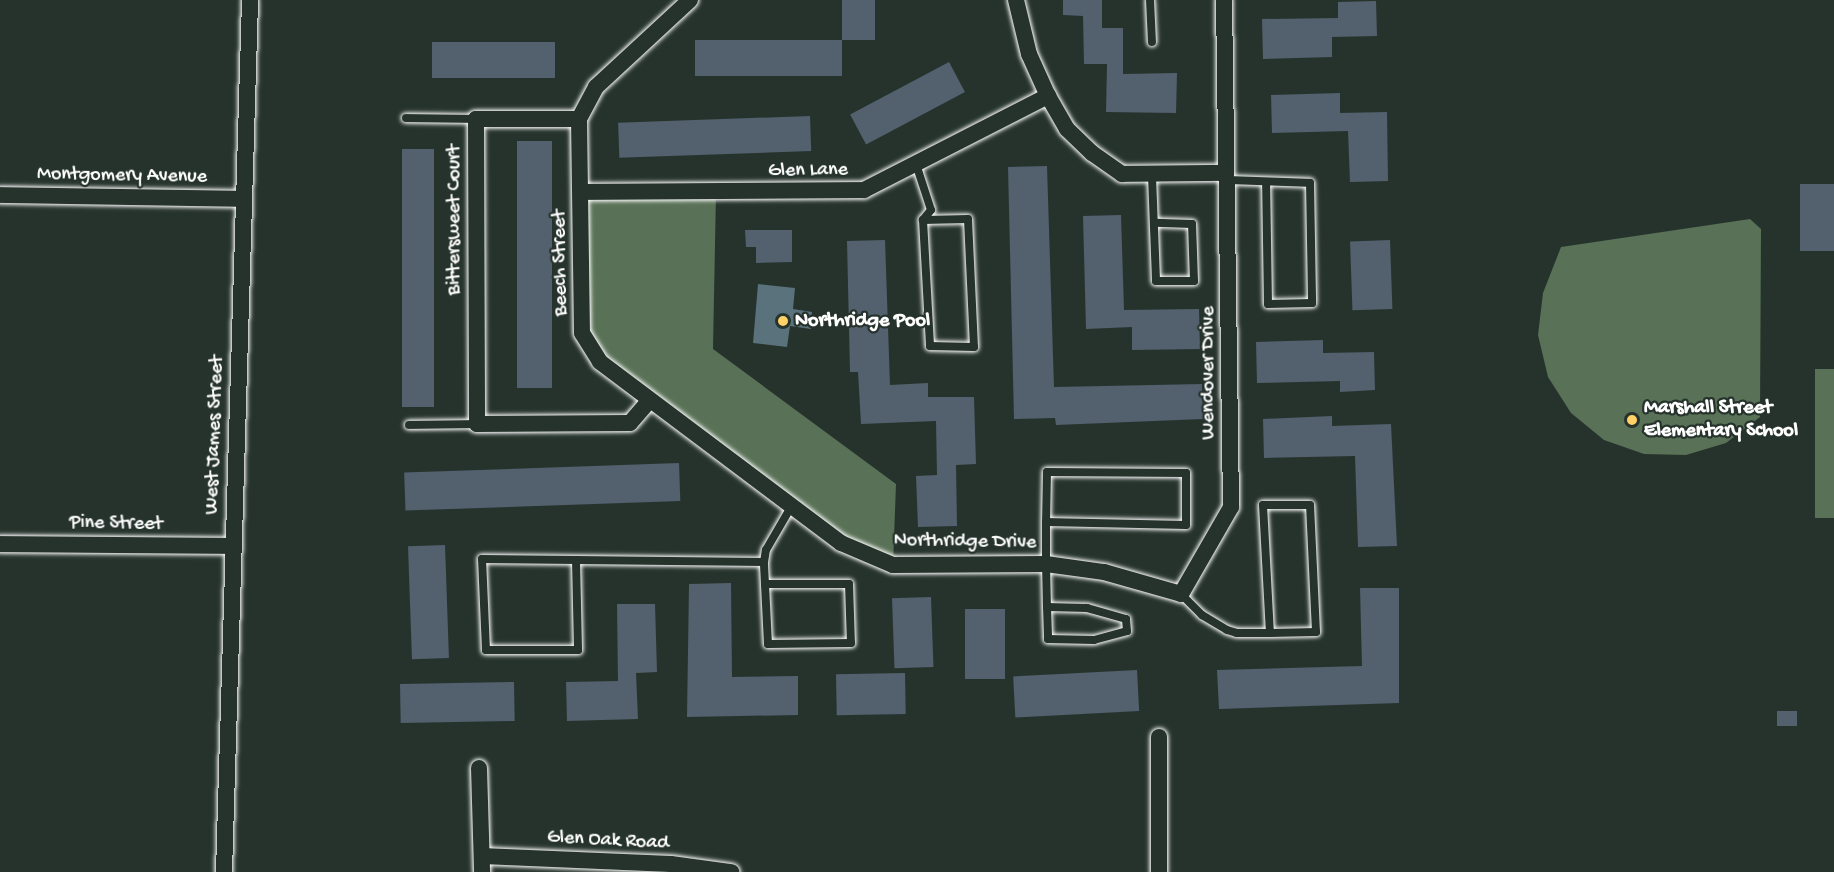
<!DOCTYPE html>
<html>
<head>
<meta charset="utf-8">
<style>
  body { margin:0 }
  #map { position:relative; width:1834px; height:872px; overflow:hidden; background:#26332d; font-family:"Gochi Hand",sans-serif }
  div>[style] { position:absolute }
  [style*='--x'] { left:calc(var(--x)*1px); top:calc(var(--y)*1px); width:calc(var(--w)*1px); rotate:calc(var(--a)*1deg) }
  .green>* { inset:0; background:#597156; transform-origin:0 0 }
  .water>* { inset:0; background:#5a727c }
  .building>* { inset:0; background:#53606d; transform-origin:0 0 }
  .roads { filter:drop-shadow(0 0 2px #fff) drop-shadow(0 0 2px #fff) }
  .lane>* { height:8px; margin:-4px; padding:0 4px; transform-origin:4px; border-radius:4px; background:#26332d }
  .street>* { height:16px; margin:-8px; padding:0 8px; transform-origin:8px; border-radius:8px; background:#26332d }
  .dots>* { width:16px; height:16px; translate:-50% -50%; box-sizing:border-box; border:3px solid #26332d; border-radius:50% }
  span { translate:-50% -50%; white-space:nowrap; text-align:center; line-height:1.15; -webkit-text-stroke:4.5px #26332d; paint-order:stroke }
  .street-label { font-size:20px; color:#fff }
  .poi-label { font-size:20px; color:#fff; font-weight:700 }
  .left { translate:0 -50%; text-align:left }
</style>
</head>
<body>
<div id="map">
  <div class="green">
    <div style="clip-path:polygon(581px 192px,716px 193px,713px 349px,896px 484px,893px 565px,840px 543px,649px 401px,582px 333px)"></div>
    <div style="clip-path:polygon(1750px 219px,1761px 229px,1760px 417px,1726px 443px,1686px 455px,1644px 454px,1604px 440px,1571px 413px,1548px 377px,1538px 335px,1543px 293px,1561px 247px)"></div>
    <div style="left:1834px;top:369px;width:149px;height:19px;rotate:90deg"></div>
  </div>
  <div class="water">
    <div style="clip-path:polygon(758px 284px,795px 288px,793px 309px,812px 312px,811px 329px,790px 326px,787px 347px,753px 343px)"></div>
  </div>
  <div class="building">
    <div style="left:842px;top:0;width:33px;height:40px"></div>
    <div style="clip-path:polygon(1063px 0,1102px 0,1102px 28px,1123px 28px,1123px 74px,1177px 73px,1176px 113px,1106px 112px,1107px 64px,1084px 64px,1083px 16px,1063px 15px)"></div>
    <div style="clip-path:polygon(1376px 1px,1377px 36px,1332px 37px,1332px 57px,1263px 59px,1262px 19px,1338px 18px,1338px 2px)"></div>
    <div style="left:842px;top:40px;width:36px;height:147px;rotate:90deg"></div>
    <div style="left:432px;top:42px;width:123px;height:36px"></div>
    <div style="left:949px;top:62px;width:34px;height:112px;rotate:62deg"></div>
    <div style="clip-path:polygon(1340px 93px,1340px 113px,1387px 112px,1388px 181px,1350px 182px,1348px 131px,1272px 133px,1271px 95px)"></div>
    <div style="left:810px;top:116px;width:35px;height:192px;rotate:88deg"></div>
    <div style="left:517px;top:141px;width:35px;height:247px"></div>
    <div style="left:402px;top:149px;width:32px;height:258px"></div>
    <div style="clip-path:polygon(1047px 166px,1054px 387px,1202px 384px,1203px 419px,1056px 425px,1055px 418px,1014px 419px,1008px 167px)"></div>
    <div style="left:1834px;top:184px;width:67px;height:34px;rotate:90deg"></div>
    <div style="clip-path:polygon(1121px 215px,1124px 310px,1199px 309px,1200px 349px,1132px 350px,1132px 327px,1086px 329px,1083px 216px)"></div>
    <div style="clip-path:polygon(745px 230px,792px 230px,792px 262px,756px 263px,756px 247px,746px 247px)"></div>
    <div style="clip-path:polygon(885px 240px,890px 385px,928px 383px,928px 397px,974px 397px,976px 464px,956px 465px,957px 526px,918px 527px,916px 476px,937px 475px,936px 421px,861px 424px,858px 372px,850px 372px,847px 241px)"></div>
    <div style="left:1390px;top:240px;width:69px;height:40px;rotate:88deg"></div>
    <div style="clip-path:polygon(1323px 340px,1323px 353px,1374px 352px,1375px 390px,1340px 392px,1340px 381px,1257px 383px,1256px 342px)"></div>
    <div style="clip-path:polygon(1332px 416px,1332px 426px,1391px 424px,1397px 546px,1358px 547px,1355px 456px,1264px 458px,1263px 419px)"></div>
    <div style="left:679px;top:463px;width:38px;height:275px;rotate:88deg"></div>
    <div style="left:445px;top:545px;width:113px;height:37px;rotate:88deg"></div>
    <div style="clip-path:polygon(731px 583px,732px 677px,798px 676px,798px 715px,687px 717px,689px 584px)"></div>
    <div style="clip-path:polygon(1360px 588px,1399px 588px,1399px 703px,1219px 709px,1217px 670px,1362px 666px)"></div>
    <div style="left:931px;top:597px;width:70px;height:39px;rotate:88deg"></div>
    <div style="clip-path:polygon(617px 604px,655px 604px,657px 672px,636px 673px,638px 719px,567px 721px,566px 682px,618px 681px)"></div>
    <div style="left:965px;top:609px;width:40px;height:70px"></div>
    <div style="left:1137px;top:670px;width:41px;height:124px;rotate:87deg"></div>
    <div style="left:905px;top:673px;width:41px;height:69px;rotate:89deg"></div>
    <div style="left:514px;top:682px;width:39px;height:114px;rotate:89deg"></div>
    <div style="left:1777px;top:711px;width:20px;height:15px"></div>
  </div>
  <div class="roads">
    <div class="lane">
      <div style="--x:1150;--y:0;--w:42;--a:87.3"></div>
      <div style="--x:406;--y:118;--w:70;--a:0.8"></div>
      <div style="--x:916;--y:164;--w:48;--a:71.9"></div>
      <div style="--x:931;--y:210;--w:13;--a:129"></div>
      <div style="--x:923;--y:220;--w:126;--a:86.8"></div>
      <div style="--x:930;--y:346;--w:44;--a:1.3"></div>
      <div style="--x:974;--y:347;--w:128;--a:-92.7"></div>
      <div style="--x:968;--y:219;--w:45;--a:178.7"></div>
      <div style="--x:1152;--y:176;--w:105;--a:87.8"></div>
      <div style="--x:1156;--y:281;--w:38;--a:0"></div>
      <div style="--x:1194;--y:281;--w:57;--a:-92"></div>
      <div style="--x:1192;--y:224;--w:37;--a:-178"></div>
      <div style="--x:1225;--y:180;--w:85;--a:2"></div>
      <div style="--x:1310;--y:183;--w:120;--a:89"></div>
      <div style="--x:1312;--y:303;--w:44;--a:178.7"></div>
      <div style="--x:1268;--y:304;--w:121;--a:-90.9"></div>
      <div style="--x:409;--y:425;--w:68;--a:-0.8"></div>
      <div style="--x:1046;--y:522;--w:140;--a:1.2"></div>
      <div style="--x:1186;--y:525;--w:52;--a:-90"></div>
      <div style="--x:1186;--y:473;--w:139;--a:-179.6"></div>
      <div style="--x:1047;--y:472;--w:50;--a:91.1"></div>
      <div style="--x:1046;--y:522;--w:42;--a:90"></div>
      <div style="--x:1046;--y:564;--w:43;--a:88.7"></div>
      <div style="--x:1047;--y:607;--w:32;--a:88"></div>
      <div style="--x:1048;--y:639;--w:46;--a:1.2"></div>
      <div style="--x:1094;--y:640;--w:34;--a:-15"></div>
      <div style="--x:1127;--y:631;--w:12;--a:-95"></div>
      <div style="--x:1126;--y:619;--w:41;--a:-164.2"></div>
      <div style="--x:1087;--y:608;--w:40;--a:-178.6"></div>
      <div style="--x:576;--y:560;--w:90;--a:88.7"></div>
      <div style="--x:578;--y:650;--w:92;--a:180"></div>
      <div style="--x:486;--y:650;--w:91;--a:-92.5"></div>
      <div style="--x:482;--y:559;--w:282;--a:0.6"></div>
      <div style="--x:765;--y:584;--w:84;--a:0"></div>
      <div style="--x:849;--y:584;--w:59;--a:88.1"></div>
      <div style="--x:851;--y:643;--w:83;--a:179.3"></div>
      <div style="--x:768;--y:644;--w:60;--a:-92.9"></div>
      <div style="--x:765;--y:584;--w:22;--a:-93"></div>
      <div style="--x:764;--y:562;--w:12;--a:-81"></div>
      <div style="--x:766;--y:550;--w:50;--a:-59.8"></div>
      <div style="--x:1181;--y:594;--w:30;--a:45"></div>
      <div style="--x:1202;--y:615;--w:29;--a:31"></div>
      <div style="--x:1227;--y:630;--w:10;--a:17"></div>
      <div style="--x:1237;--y:633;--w:33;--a:0"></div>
      <div style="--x:1270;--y:633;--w:46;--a:-1.2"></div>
      <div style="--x:1316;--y:632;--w:127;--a:-92.7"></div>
      <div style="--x:1310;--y:505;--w:47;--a:180"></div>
      <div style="--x:1263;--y:505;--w:128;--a:86.9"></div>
    </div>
    <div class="street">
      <div style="--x:690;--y:0;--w:128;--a:137.2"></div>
      <div style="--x:596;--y:87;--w:36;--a:118"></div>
      <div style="--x:579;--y:119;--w:214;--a:89.2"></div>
      <div style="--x:582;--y:333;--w:34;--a:58"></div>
      <div style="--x:600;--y:362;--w:301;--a:36.9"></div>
      <div style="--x:841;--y:543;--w:56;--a:22.9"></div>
      <div style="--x:893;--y:565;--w:153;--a:-0.4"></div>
      <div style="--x:1046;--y:564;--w:59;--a:7.9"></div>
      <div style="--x:1104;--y:572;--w:80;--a:15.9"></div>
      <div style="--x:1181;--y:594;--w:100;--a:-60.1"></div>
      <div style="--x:1231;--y:507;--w:507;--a:-90.79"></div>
      <div style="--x:1016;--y:0;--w:56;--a:76.5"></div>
      <div style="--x:1029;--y:54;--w:46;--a:65.7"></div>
      <div style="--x:1048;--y:96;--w:38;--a:60"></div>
      <div style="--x:1067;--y:129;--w:35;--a:44"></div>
      <div style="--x:1092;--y:153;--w:37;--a:35"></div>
      <div style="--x:1122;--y:174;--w:102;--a:-0.6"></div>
      <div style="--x:579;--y:119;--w:103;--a:180"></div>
      <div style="--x:476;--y:119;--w:305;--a:89.8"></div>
      <div style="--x:477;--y:424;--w:153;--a:-0.4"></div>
      <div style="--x:630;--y:423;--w:29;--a:-49"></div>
      <div style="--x:581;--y:192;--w:283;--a:-0.4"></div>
      <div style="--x:864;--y:190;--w:207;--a:-27.1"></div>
      <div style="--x:0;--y:195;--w:244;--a:0.9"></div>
      <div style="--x:0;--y:544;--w:232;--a:0.5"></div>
      <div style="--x:1159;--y:737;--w:135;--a:90"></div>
      <div style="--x:479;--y:768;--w:104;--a:88.3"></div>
      <div style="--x:482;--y:856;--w:189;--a:2.4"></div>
      <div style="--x:671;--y:864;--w:61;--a:7.6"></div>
      <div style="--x:224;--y:872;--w:872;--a:-88.29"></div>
    </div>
  </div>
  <div class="dots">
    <div style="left:783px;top:321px;background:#ffd166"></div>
    <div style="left:1632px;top:420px;background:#ffd166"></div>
  </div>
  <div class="street-label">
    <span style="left:808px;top:171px;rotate:-1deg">Glen Lane</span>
    <span style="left:122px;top:176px;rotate:1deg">Montgomery Avenue</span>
    <span style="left:455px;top:220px;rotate:-90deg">Bittersweet Court</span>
    <span style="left:561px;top:263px;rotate:-91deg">Beech Street</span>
    <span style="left:1209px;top:373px;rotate:-90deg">Wendover Drive</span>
    <span style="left:215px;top:435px;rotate:-88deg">West James Street</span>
    <span style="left:116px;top:524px;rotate:1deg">Pine Street</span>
    <span style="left:965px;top:542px;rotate:1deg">Northridge Drive</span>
    <span style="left:608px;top:841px;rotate:3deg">Glen Oak Road</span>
  </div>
  <div class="poi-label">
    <span class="left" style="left:795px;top:321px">Northridge Pool</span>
    <span class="left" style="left:1644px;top:420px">Marshall Street<br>Elementary School</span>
  </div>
</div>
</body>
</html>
